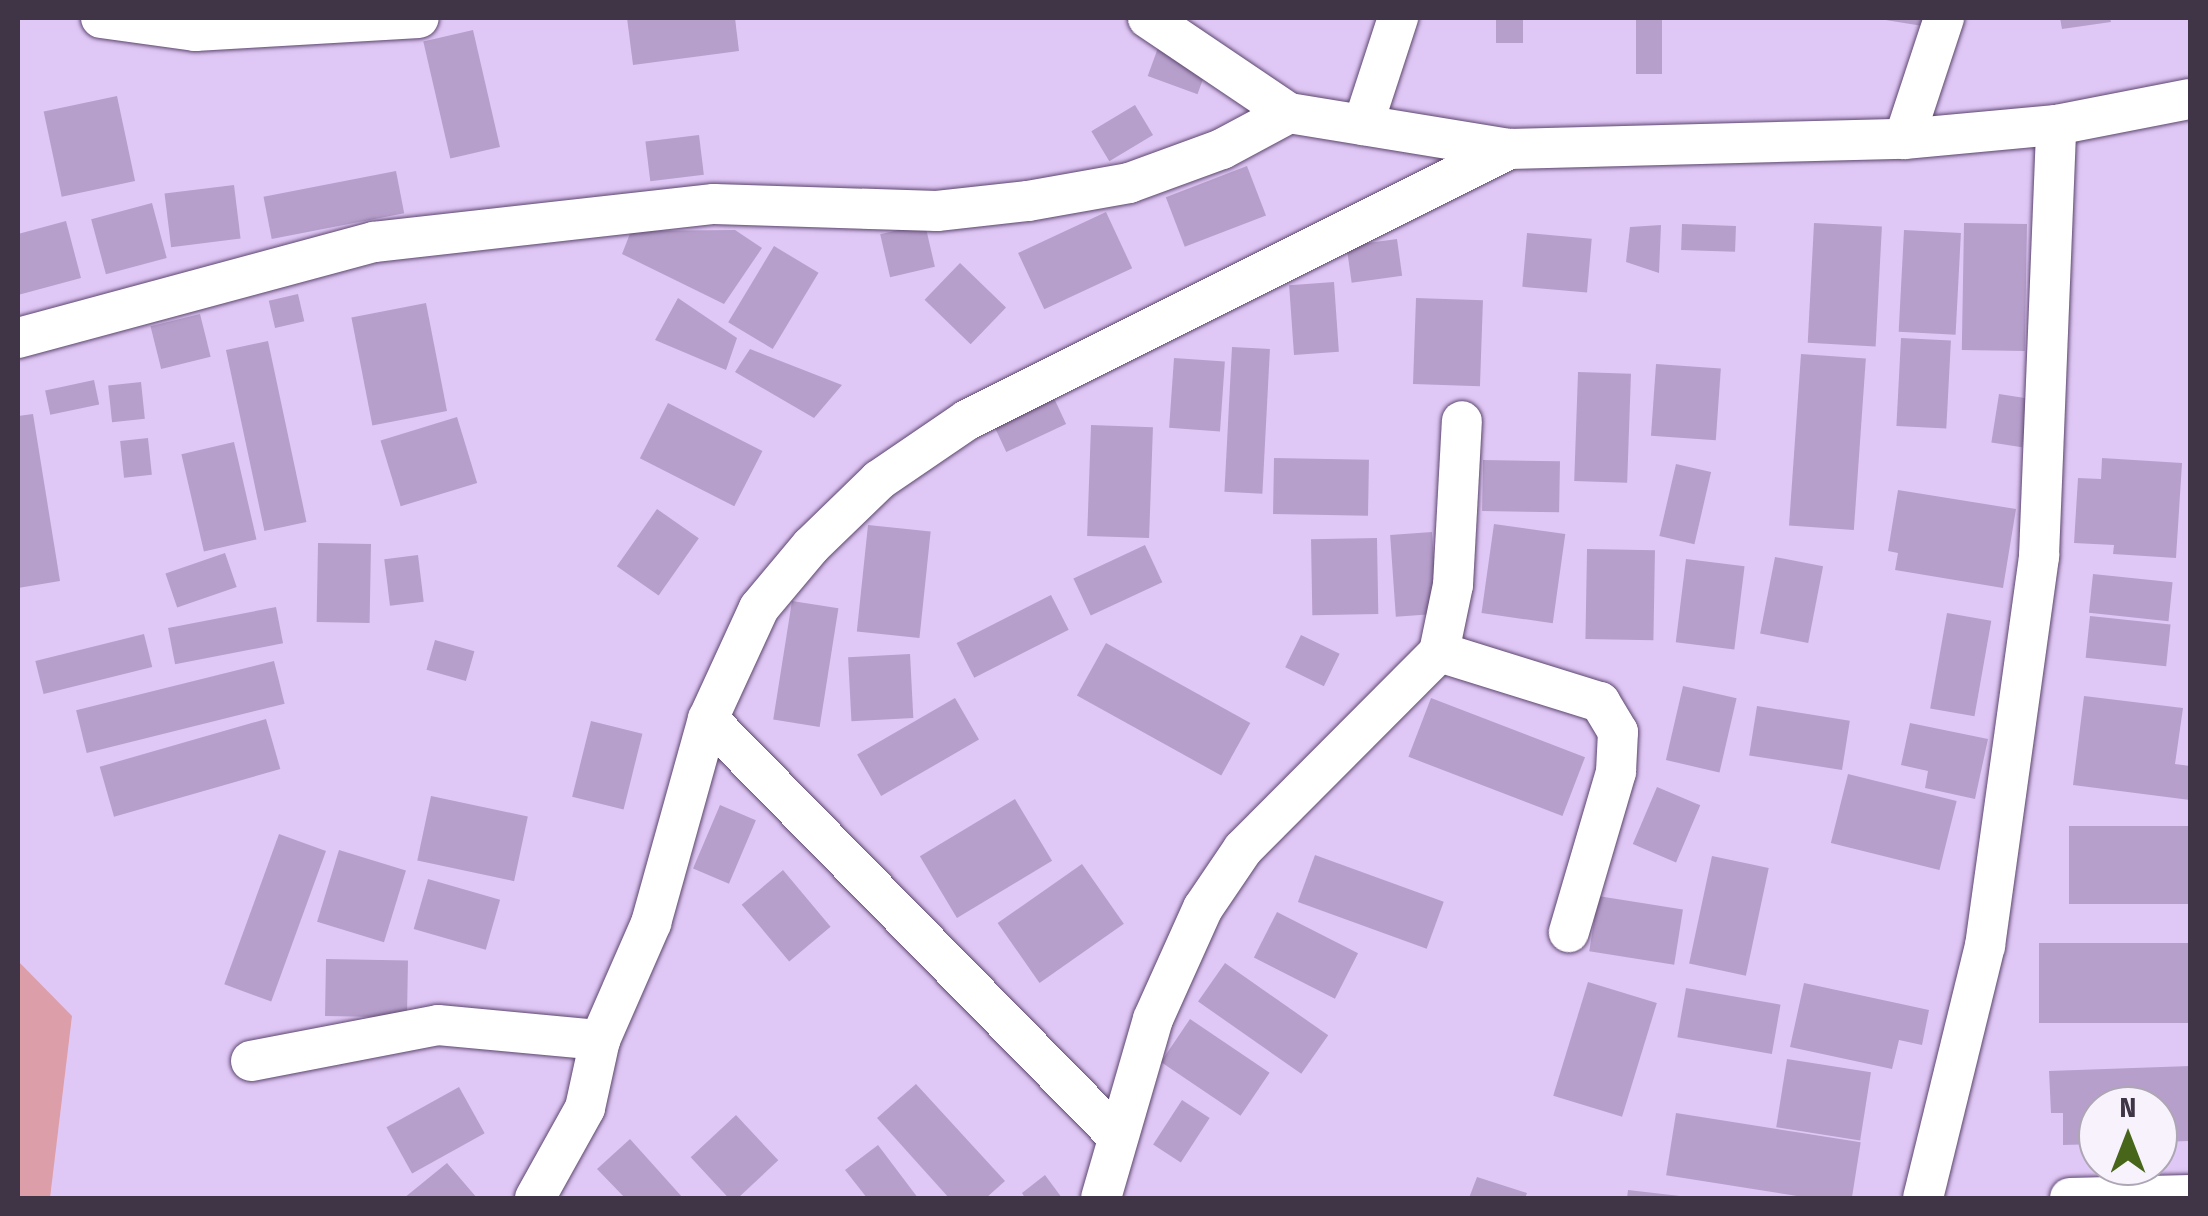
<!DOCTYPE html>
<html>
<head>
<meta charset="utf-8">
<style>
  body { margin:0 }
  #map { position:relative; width:2208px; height:1216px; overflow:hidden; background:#e0c8f6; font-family:"Fira Sans Condensed",sans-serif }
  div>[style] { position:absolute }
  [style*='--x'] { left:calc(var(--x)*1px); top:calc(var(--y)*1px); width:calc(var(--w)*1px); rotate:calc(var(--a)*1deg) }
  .green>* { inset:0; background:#dc9fa9 }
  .building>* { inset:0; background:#b79fcc; transform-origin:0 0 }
  .roads { filter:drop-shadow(0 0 2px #5c466e) drop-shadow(0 0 2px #5c466e) }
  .minor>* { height:40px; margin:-20px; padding:0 20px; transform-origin:20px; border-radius:20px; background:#fff }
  span { translate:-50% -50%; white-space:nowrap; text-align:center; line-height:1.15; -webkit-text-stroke:9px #f7f2fc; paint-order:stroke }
  .frame { position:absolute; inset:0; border:20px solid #3f3547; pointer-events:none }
  .north { position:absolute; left:2078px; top:1086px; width:100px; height:100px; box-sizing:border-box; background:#f7f2fc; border:2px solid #ada6b4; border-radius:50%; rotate:0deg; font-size:28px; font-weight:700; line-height:40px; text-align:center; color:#3f3547 }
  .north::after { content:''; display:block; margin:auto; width:35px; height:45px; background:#486619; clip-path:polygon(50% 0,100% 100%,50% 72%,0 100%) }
</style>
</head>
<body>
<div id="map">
  <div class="green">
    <div style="clip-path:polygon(18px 961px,72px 1016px,50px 1198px,18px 1198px)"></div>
  </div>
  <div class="building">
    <div style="clip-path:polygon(627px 18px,735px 18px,739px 51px,633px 65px)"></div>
    <div style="left:1496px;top:18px;width:27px;height:25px"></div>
    <div style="left:1636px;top:18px;width:26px;height:56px"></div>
    <div style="clip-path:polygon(1873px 18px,1930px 18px,1929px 27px)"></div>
    <div style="clip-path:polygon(2060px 18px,2110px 18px,2111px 22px,2062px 29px)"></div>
    <div style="left:473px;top:30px;width:120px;height:51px;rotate:77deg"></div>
    <div style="left:1159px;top:45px;width:53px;height:33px;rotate:20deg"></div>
    <div style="left:117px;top:96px;width:87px;height:75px;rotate:78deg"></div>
    <div style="left:1135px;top:105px;width:35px;height:51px;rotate:59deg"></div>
    <div style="left:699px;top:135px;width:40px;height:54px;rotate:83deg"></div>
    <div style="left:1247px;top:166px;width:53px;height:87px;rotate:69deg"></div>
    <div style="left:396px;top:171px;width:43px;height:135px;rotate:79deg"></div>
    <div style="left:234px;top:185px;width:54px;height:70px;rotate:83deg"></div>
    <div style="left:152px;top:203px;width:57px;height:63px;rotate:75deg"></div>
    <div style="left:1106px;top:212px;width:62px;height:97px;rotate:65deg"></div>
    <div style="clip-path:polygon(66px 221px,81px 278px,18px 295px,18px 234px)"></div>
    <div style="left:1814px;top:223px;width:68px;height:120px;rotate:3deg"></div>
    <div style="left:1964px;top:223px;width:63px;height:127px;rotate:1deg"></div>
    <div style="left:925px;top:224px;width:44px;height:46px;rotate:77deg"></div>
    <div style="left:1682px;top:224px;width:54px;height:26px;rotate:2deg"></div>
    <div style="clip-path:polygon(1661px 225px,1659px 273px,1626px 262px,1630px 227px)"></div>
    <div style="clip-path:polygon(735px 230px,762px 248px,724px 304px,622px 254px,631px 231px)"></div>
    <div style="left:1904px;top:230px;width:57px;height:102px;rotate:3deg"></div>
    <div style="left:1527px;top:233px;width:65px;height:54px;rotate:5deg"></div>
    <div style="left:1397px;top:239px;width:37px;height:51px;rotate:82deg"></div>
    <div style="left:774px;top:246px;width:52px;height:89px;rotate:31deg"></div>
    <div style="left:960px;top:263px;width:64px;height:51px;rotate:44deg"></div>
    <div style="left:1334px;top:282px;width:70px;height:45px;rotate:86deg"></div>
    <div style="left:298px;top:294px;width:28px;height:30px;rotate:77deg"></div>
    <div style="clip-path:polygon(678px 298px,737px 338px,726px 370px,655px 340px)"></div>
    <div style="left:1416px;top:298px;width:67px;height:86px;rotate:2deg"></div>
    <div style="left:426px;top:303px;width:110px;height:76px;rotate:79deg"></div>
    <div style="left:200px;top:314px;width:44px;height:51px;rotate:76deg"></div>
    <div style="left:1901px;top:338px;width:50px;height:88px;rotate:3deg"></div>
    <div style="left:268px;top:341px;width:185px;height:43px;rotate:78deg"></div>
    <div style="left:1232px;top:347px;width:38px;height:145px;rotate:3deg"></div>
    <div style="clip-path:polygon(750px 349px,842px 385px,814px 418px,735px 372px)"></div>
    <div style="left:1801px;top:354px;width:65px;height:172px;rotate:4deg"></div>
    <div style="left:1174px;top:358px;width:51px;height:70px;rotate:4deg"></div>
    <div style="left:1656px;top:364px;width:65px;height:72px;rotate:4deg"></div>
    <div style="left:1578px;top:372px;width:53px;height:109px;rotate:2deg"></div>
    <div style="left:94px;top:380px;width:25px;height:50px;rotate:78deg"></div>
    <div style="left:141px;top:382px;width:37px;height:33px;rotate:84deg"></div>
    <div style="left:1999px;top:394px;width:31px;height:49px;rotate:9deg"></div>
    <div style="left:1053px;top:396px;width:31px;height:66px;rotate:65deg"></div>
    <div style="left:668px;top:403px;width:106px;height:62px;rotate:27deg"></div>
    <div style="clip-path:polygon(33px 414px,60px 581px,18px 588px,18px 416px)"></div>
    <div style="left:457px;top:417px;width:69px;height:80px;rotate:73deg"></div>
    <div style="left:1091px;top:425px;width:62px;height:111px;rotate:2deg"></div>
    <div style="left:148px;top:438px;width:37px;height:28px;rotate:84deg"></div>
    <div style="left:234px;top:442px;width:100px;height:54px;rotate:77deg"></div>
    <div style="left:1274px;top:458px;width:95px;height:56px;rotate:1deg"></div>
    <div style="clip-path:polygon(2102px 458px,2182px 463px,2176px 558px,2113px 554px,2114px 545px,2074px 543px,2078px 478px,2101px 479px)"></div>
    <div style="left:1483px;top:460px;width:77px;height:51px;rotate:1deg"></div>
    <div style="left:1676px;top:464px;width:36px;height:74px;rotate:13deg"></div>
    <div style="clip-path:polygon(1898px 490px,2016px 509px,2003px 588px,1895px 570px,1898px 553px,1888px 551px)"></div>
    <div style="left:657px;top:509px;width:51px;height:70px;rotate:35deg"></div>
    <div style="left:1494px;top:524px;width:72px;height:90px;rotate:8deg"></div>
    <div style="left:868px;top:525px;width:63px;height:107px;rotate:6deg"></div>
    <div style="left:1432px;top:532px;width:82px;height:42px;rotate:86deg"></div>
    <div style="left:1377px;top:538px;width:76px;height:66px;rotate:89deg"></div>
    <div style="left:318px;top:543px;width:53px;height:79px;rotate:1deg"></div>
    <div style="left:1145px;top:545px;width:41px;height:79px;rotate:65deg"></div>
    <div style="left:1587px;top:549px;width:68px;height:90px;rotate:1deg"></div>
    <div style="left:225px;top:553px;width:36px;height:63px;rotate:71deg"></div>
    <div style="left:418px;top:555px;width:47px;height:34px;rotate:83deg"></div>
    <div style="left:1775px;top:557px;width:49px;height:78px;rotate:11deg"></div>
    <div style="left:1686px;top:559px;width:59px;height:84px;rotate:7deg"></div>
    <div style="left:2093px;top:574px;width:80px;height:39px;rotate:6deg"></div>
    <div style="left:1051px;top:595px;width:39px;height:106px;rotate:63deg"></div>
    <div style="left:792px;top:601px;width:47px;height:120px;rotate:9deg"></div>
    <div style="left:276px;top:607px;width:37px;height:110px;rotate:79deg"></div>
    <div style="left:1947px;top:613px;width:45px;height:97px;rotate:10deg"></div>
    <div style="left:2090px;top:616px;width:81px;height:42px;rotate:6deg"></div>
    <div style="left:144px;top:634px;width:34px;height:112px;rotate:76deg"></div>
    <div style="left:1301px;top:635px;width:43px;height:36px;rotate:26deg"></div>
    <div style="left:435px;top:640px;width:41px;height:31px;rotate:16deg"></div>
    <div style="left:1106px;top:643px;width:165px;height:60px;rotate:29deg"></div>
    <div style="left:910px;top:654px;width:64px;height:62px;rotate:87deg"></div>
    <div style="left:274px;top:661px;width:44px;height:204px;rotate:76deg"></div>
    <div style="left:1683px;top:686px;width:55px;height:76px;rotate:13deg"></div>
    <div style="clip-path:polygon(2084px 696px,2183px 708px,2175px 764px,2190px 766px,2190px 800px,2073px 785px)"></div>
    <div style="left:955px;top:698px;width:48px;height:113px;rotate:60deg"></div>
    <div style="left:1431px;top:698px;width:165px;height:63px;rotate:21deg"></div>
    <div style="left:1757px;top:706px;width:94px;height:50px;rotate:9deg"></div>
    <div style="left:266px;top:719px;width:52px;height:173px;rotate:74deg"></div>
    <div style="left:591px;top:721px;width:53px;height:78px;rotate:14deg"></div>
    <div style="clip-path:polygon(1910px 723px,1988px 739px,1975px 799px,1925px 788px,1928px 771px,1901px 765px)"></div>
    <div style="left:1848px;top:774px;width:112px;height:71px;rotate:14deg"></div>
    <div style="left:1657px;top:787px;width:47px;height:62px;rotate:23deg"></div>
    <div style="left:431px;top:796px;width:99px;height:66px;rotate:12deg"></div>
    <div style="left:1015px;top:799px;width:72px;height:111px;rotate:59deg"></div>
    <div style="left:720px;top:805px;width:39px;height:69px;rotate:23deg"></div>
    <div style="left:2190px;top:826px;width:78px;height:121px;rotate:90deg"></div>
    <div style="left:279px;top:834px;width:50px;height:160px;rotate:20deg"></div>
    <div style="left:339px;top:850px;width:70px;height:75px;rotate:17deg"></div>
    <div style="left:1315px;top:855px;width:137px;height:50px;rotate:20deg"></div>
    <div style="left:1712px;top:856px;width:58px;height:110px;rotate:12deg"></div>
    <div style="left:1082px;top:864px;width:73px;height:103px;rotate:55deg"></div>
    <div style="left:783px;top:870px;width:74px;height:54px;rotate:50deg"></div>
    <div style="left:428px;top:879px;width:75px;height:52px;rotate:16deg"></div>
    <div style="left:1598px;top:896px;width:86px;height:56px;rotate:9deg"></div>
    <div style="left:1277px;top:912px;width:91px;height:51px;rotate:27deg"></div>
    <div style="left:2190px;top:943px;width:80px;height:151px;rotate:90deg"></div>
    <div style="left:326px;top:959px;width:82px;height:57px;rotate:1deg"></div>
    <div style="left:1225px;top:963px;width:126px;height:47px;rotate:35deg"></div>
    <div style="left:1588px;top:982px;width:72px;height:119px;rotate:17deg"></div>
    <div style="clip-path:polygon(1804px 983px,1929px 1010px,1922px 1045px,1899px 1040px,1892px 1069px,1790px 1047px)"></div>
    <div style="left:1686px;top:988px;width:96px;height:50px;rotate:10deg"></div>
    <div style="left:1190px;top:1019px;width:96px;height:52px;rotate:34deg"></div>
    <div style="left:1787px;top:1059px;width:85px;height:69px;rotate:9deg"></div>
    <div style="clip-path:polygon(2190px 1066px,2190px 1141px,2158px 1142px,2158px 1106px,2098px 1106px,2098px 1144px,2063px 1145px,2063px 1113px,2051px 1113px,2049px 1071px)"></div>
    <div style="clip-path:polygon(916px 1084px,1005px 1181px,986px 1198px,949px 1198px,877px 1118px)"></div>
    <div style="left:459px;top:1087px;width:53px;height:83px;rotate:61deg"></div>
    <div style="left:1182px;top:1100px;width:33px;height:53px;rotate:33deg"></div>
    <div style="left:1676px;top:1113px;width:187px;height:63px;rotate:9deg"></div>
    <div style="left:736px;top:1115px;width:62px;height:62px;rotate:47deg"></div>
    <div style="clip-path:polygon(630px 1139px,683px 1198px,625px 1198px,597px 1169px)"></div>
    <div style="clip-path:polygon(878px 1145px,918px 1198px,867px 1198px,845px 1170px)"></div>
    <div style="clip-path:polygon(447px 1163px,477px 1198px,404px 1198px)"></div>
    <div style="clip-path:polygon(1045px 1175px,1062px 1198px,1025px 1198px,1022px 1193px)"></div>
    <div style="clip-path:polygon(1477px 1177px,1527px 1193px,1525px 1198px,1469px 1198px)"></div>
    <div style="clip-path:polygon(1628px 1190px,1680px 1196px,1680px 1198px,1627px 1198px)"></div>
  </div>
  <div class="roads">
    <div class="minor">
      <div style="--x:101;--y:18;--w:95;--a:7.9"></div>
      <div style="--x:195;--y:31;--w:224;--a:-3.3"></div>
      <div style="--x:1148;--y:18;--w:170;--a:34"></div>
      <div style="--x:1289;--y:113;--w:223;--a:9.3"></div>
      <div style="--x:1509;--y:149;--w:395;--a:-1.5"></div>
      <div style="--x:1904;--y:139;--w:153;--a:-5.3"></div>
      <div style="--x:2056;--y:125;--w:136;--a:-11"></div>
      <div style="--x:1363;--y:125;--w:113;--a:-71.9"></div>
      <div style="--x:1904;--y:139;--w:127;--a:-71.7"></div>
      <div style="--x:18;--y:338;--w:369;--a:-15.1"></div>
      <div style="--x:374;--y:242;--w:342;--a:-6.4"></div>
      <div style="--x:714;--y:204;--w:223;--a:1.8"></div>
      <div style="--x:937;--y:211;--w:92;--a:-6.3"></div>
      <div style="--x:1028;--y:201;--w:103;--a:-10.1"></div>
      <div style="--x:1129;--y:183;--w:99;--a:-20.1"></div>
      <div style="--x:1222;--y:149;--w:76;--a:-28.2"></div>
      <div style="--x:1439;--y:652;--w:169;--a:17.3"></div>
      <div style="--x:1600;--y:702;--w:35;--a:59"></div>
      <div style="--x:1618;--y:732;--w:40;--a:92.9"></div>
      <div style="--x:1616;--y:772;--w:167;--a:106.4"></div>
      <div style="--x:708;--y:719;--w:584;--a:45.55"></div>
      <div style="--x:251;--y:1061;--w:190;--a:-10.9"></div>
      <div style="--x:438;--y:1025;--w:163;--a:5.3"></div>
      <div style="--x:535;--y:1198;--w:103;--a:-60.9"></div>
      <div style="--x:585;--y:1108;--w:70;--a:-77.6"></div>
      <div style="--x:600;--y:1040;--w:128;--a:-66.4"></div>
      <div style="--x:651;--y:923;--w:212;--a:-74.4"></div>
      <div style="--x:708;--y:719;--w:122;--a:-65.3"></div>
      <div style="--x:759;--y:608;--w:81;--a:-50"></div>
      <div style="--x:811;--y:546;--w:95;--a:-44.1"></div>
      <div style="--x:879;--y:480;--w:107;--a:-34.3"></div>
      <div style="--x:967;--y:420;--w:606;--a:-26.57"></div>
      <div style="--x:1101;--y:1198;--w:186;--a:-73.8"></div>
      <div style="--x:1153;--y:1019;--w:122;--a:-65.8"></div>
      <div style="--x:1203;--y:908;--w:71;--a:-55.9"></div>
      <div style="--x:1243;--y:849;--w:278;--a:-45.1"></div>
      <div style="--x:1439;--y:652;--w:68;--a:-78.2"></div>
      <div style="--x:1453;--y:585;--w:164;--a:-86.9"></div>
      <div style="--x:1923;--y:1198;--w:260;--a:-76.2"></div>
      <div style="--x:1985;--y:946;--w:394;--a:-82.1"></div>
      <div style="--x:2039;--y:556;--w:431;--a:-87.7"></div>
      <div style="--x:2070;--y:1198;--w:120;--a:-1.4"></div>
    </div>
  </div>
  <div class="frame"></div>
  <div class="north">N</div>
</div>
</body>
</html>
